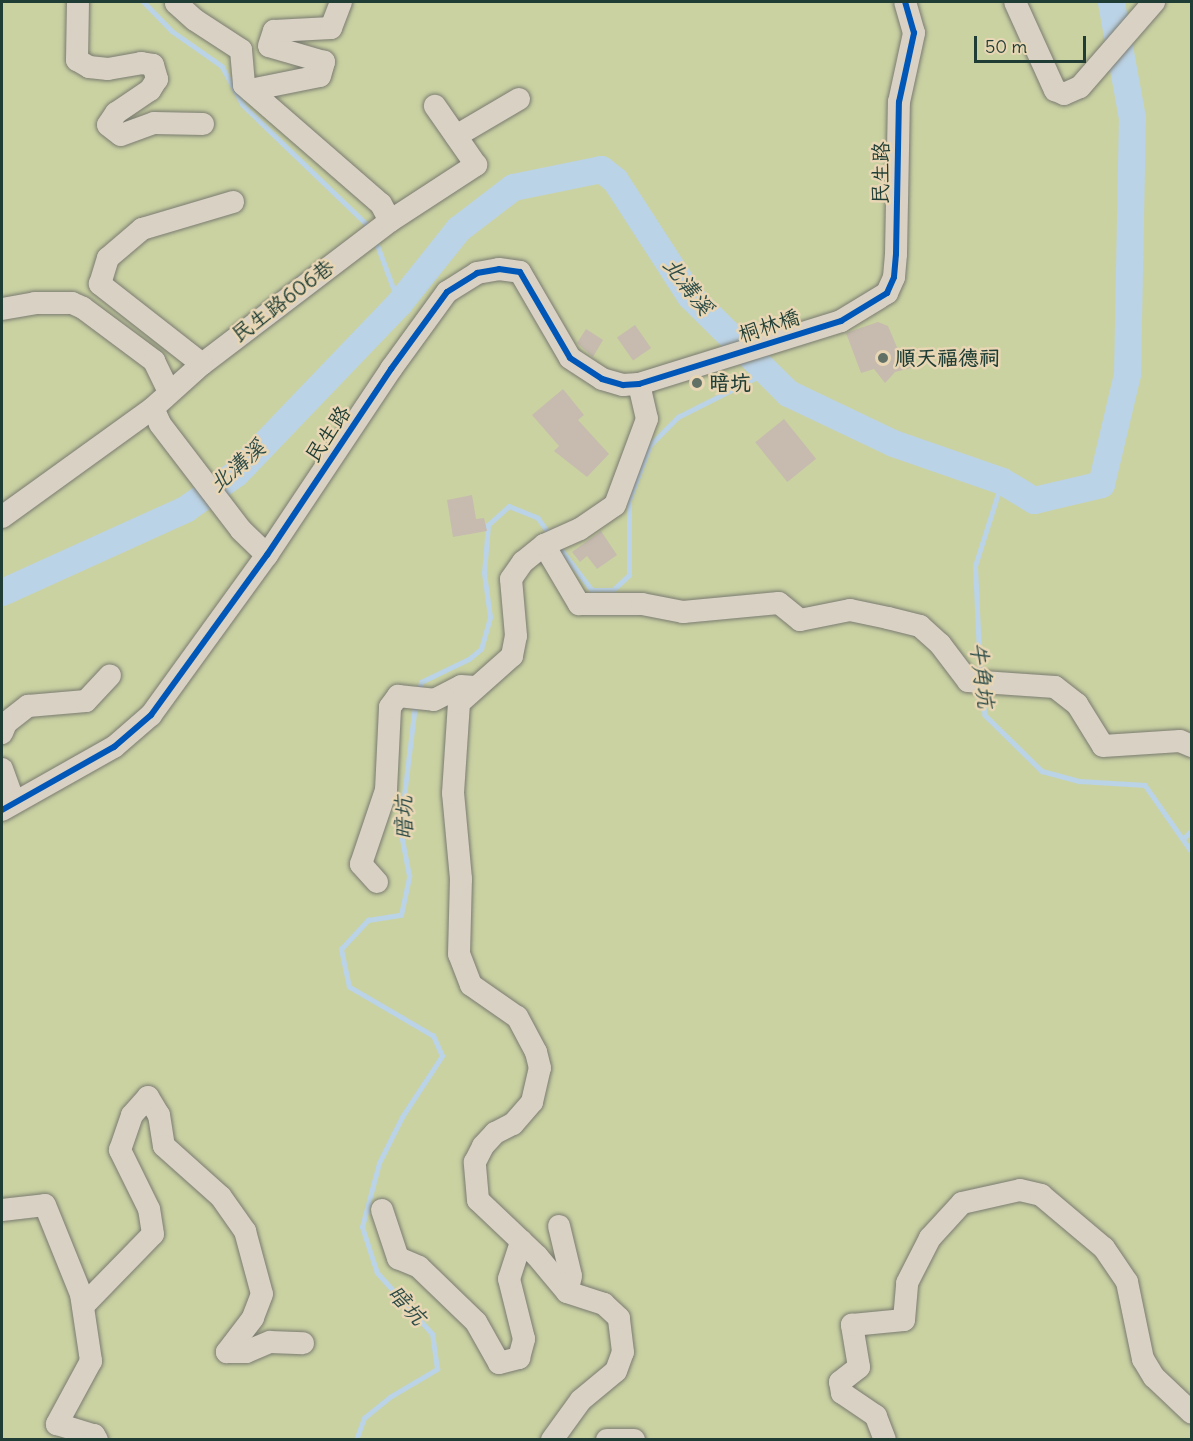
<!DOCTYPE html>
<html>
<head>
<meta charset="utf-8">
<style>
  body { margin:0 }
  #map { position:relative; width:1193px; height:1441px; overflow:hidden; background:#dcd2c0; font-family:Delius,"LXGW WenKai TC",sans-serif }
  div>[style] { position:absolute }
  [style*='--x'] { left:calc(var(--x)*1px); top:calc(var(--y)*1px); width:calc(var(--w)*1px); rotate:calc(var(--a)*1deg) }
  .green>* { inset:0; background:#cad2a2; transform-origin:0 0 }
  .stream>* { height:4.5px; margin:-2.25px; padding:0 2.25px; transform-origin:2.25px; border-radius:2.25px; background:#bbd3e6 }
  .river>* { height:27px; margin:-13.5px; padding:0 13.5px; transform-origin:13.5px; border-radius:13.5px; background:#bbd3e6 }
  .building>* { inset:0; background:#c6bbae; transform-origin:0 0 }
  .roads { filter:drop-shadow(0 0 2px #7a7b71) drop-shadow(0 0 2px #7a7b71) }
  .minor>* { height:22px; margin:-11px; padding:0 11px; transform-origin:11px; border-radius:11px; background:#d8d1c4 }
  .cycleway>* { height:6px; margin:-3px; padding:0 3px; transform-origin:3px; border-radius:3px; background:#0057b8 }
  .dots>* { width:16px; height:16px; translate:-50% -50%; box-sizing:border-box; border:3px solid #e8d6b4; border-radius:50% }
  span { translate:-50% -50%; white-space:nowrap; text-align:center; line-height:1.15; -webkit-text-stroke:5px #e8d6b4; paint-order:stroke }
  .street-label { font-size:21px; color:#1f3d34 }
  .poi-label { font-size:21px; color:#1f3d34; font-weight:700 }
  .left { translate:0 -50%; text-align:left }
  .water-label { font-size:22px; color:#2d4c48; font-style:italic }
  .frame { position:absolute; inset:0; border:3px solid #1f3d34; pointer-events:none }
  .scale { position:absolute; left:974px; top:36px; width:112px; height:27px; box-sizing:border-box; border:3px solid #1f3d34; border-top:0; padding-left:8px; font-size:18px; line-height:21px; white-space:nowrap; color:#1f3d34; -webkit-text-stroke:4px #e8d6b4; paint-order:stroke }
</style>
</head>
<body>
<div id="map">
  <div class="green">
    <div style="left:2px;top:2px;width:1189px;height:1437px"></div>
  </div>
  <div class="stream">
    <div style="--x:144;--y:2;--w:40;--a:46"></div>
    <div style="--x:172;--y:31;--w:61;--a:35"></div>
    <div style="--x:222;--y:66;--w:44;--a:61.7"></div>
    <div style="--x:243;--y:105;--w:178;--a:43.9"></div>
    <div style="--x:376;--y:241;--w:66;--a:69.6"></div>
    <div style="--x:558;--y:545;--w:56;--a:52.9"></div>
    <div style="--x:592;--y:590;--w:21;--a:0"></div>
    <div style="--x:613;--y:590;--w:22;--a:-43"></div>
    <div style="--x:629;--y:575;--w:75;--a:-90"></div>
    <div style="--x:629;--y:500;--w:59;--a:-69.1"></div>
    <div style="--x:650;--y:445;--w:40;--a:-45"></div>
    <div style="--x:678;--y:417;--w:100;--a:-26.8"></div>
    <div style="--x:980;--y:676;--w:110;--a:-92.6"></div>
    <div style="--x:975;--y:566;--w:89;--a:-72.4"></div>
    <div style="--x:982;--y:687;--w:28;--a:84"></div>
    <div style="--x:985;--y:715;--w:80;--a:44.5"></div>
    <div style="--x:1042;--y:771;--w:39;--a:15"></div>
    <div style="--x:1080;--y:781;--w:65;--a:3.5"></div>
    <div style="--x:1145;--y:785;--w:82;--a:55"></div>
    <div style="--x:419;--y:691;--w:9;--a:-77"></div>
    <div style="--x:421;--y:682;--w:53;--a:-25.6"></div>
    <div style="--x:469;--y:659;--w:16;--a:-40"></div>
    <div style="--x:481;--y:649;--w:33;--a:-74"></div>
    <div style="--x:490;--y:617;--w:44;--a:-97.8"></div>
    <div style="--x:484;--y:573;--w:48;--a:-85.2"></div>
    <div style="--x:488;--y:525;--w:28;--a:-42"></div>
    <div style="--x:509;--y:506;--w:31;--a:22"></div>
    <div style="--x:538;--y:518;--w:22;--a:54"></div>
    <div style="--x:1183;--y:839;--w:13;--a:-45"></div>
    <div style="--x:356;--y:1440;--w:23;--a:-70"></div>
    <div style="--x:364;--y:1418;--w:33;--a:-39"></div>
    <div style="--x:390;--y:1397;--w:55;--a:-30.8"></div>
    <div style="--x:437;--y:1369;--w:35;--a:-98"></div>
    <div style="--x:432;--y:1334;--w:82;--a:-132"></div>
    <div style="--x:377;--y:1273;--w:48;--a:-108.1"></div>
    <div style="--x:362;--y:1227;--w:66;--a:-75.1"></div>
    <div style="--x:379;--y:1163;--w:51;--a:-63.4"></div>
    <div style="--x:402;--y:1117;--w:73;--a:-56.7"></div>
    <div style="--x:442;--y:1056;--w:22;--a:-114"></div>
    <div style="--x:433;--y:1036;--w:97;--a:-149.7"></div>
    <div style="--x:349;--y:987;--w:39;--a:-102"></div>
    <div style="--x:341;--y:949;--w:40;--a:-47"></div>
    <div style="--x:368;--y:920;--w:33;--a:-9"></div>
    <div style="--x:401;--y:915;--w:40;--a:-78"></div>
    <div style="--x:409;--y:876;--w:48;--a:-100.8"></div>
    <div style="--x:400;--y:829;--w:125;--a:-83.1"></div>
  </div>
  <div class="river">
    <div style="--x:2;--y:592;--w:201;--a:-24.4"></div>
    <div style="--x:185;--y:509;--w:62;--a:-35.2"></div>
    <div style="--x:236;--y:473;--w:236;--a:-46.2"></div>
    <div style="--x:399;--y:303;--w:95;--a:-51.4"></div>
    <div style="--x:458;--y:229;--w:69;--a:-37.4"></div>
    <div style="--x:513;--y:187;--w:90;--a:-11.6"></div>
    <div style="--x:601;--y:169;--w:18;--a:38"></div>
    <div style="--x:615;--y:180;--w:138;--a:57.1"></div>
    <div style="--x:690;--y:296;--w:138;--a:44.7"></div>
    <div style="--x:788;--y:393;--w:116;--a:25.5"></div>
    <div style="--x:893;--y:443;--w:115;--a:19.2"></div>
    <div style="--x:1002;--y:481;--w:37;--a:31"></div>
    <div style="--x:1034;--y:500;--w:69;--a:-13.4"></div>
    <div style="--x:1101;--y:484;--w:113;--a:-76.7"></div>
    <div style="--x:1127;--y:374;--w:256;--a:-88.9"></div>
    <div style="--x:1132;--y:118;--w:118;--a:-100.3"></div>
  </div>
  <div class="building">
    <div style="clip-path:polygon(878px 322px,888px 326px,899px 352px,909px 349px,915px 367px,895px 372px,885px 383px,874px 369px,861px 373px,846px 333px)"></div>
    <div style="left:635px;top:325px;width:28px;height:22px;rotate:55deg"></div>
    <div style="clip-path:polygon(586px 329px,603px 340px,593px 357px,577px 343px)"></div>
    <div style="clip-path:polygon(563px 389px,584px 415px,578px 420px,609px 454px,587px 477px,554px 451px,559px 446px,532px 415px)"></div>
    <div style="left:784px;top:419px;width:51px;height:37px;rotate:51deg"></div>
    <div style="clip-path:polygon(472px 495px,476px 519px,484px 518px,487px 531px,453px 537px,447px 500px)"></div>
    <div style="clip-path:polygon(601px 531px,617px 555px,597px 569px,587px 556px,580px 562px,572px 552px)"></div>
  </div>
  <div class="roads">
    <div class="minor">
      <div style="--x:78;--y:2;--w:58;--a:91"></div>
      <div style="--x:77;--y:60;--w:14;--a:30"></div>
      <div style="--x:89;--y:67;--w:19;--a:6"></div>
      <div style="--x:108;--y:69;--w:34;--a:-10"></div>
      <div style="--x:141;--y:63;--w:12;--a:9"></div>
      <div style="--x:153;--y:65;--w:15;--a:74"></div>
      <div style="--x:157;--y:79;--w:13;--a:122"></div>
      <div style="--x:150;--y:90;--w:41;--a:145.9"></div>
      <div style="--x:116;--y:113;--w:14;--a:124"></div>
      <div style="--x:108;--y:125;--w:16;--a:38"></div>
      <div style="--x:121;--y:135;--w:35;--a:-20"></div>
      <div style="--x:154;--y:123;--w:49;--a:1.2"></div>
      <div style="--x:178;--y:2;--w:2;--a:153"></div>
      <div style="--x:176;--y:3;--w:25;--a:42"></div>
      <div style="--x:195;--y:20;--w:55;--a:33.1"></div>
      <div style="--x:241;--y:50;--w:35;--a:85"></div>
      <div style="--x:244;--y:85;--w:181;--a:41"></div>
      <div style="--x:381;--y:204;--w:19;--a:62"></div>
      <div style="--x:390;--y:221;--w:236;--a:142.7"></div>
      <div style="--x:1015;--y:2;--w:97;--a:65.6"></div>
      <div style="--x:1055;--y:90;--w:10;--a:24"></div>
      <div style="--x:1064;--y:94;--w:17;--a:-24"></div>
      <div style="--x:1080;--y:87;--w:113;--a:-49"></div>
      <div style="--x:250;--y:90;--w:71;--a:-11.3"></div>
      <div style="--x:320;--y:76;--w:15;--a:-74"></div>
      <div style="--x:324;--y:62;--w:57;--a:-163.8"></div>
      <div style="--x:269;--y:46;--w:16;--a:-72"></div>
      <div style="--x:274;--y:31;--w:57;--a:-3"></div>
      <div style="--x:331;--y:28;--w:28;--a:-69"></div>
      <div style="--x:456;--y:136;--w:73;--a:-30.4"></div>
      <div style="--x:390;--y:221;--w:103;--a:-33.1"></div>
      <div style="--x:476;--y:165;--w:72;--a:-124.8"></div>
      <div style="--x:2;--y:309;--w:34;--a:-10"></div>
      <div style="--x:35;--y:303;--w:37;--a:0"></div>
      <div style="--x:72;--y:303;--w:12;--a:24"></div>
      <div style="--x:83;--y:308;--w:89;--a:36.7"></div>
      <div style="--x:154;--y:361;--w:34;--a:64"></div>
      <div style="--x:153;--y:408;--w:17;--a:66"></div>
      <div style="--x:160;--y:424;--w:133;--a:52.6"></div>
      <div style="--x:241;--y:530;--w:36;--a:44"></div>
      <div style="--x:2;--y:517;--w:186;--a:-35.8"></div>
      <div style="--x:153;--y:408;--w:66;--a:-41.9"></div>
      <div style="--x:202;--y:364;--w:130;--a:-141.9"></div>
      <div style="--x:100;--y:284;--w:27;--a:-73"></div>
      <div style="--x:108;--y:258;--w:45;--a:-40.5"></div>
      <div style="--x:142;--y:229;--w:95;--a:-16.5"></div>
      <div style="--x:544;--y:545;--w:69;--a:59.3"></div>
      <div style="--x:579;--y:604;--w:63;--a:0"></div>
      <div style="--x:642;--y:604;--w:42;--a:11"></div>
      <div style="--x:683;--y:612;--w:96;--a:-5.4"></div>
      <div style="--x:779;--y:603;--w:27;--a:39"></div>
      <div style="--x:800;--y:620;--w:51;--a:-11.3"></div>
      <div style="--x:850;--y:610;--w:39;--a:12"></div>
      <div style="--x:888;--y:618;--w:33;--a:14"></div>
      <div style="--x:920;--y:626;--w:27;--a:42"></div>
      <div style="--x:940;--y:644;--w:46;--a:52.9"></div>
      <div style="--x:968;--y:681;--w:87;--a:3.9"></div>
      <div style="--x:1055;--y:687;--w:28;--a:38"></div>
      <div style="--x:1077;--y:704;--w:49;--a:58.2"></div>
      <div style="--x:1103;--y:746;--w:77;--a:-3.7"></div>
      <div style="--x:1180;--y:741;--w:13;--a:23"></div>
      <div style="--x:2;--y:733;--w:11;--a:-68"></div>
      <div style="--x:6;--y:723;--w:28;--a:-38"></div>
      <div style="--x:28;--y:706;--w:58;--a:-4.9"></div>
      <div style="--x:86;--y:701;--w:35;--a:-47"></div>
      <div style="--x:2;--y:769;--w:35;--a:70"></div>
      <div style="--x:2;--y:810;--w:129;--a:-29.4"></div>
      <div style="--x:114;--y:747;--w:49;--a:-40.9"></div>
      <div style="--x:151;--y:715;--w:198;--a:-54.1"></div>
      <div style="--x:267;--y:555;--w:224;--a:-56.3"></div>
      <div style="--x:391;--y:369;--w:95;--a:-54"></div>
      <div style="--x:447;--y:292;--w:36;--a:-32"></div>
      <div style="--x:477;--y:273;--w:22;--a:-10"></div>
      <div style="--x:499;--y:269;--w:21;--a:8"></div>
      <div style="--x:520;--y:272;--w:99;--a:59.8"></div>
      <div style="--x:570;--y:358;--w:38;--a:33"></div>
      <div style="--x:602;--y:379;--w:22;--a:16"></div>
      <div style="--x:623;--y:385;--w:16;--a:-4"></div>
      <div style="--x:639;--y:384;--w:212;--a:-17.3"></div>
      <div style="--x:841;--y:321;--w:54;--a:-31.3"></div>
      <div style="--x:887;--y:293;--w:17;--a:-66"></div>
      <div style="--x:894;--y:277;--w:23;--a:-85"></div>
      <div style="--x:896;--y:254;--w:152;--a:-88.9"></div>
      <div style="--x:899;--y:102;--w:71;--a:-77.7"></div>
      <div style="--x:914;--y:33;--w:32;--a:-106"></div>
      <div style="--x:377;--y:882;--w:24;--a:-132"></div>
      <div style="--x:361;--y:864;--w:78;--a:-71.3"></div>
      <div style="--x:386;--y:790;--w:83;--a:-87.2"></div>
      <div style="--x:390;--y:707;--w:14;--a:-54"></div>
      <div style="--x:398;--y:696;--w:36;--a:6"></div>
      <div style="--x:434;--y:700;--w:30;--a:-27"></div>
      <div style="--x:461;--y:686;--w:14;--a:4"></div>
      <div style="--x:2;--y:1210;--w:43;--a:-6.6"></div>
      <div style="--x:45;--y:1205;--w:96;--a:68"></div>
      <div style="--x:81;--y:1294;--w:68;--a:81.5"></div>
      <div style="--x:91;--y:1361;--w:72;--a:118.4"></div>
      <div style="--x:57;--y:1424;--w:39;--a:17"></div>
      <div style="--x:94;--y:1435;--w:6;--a:59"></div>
      <div style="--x:382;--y:1210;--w:51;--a:71.6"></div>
      <div style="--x:398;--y:1258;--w:23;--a:23"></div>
      <div style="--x:419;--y:1267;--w:79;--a:44"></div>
      <div style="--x:476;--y:1322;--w:47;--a:60.7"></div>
      <div style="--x:499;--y:1363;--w:21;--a:-14"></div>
      <div style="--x:519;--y:1358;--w:20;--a:-75"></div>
      <div style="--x:524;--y:1339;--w:62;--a:-104"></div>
      <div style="--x:509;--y:1279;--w:40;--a:-72"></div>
      <div style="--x:559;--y:1226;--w:51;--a:76.5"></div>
      <div style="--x:571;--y:1276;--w:16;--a:104"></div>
      <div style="--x:83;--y:1306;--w:100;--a:-45.8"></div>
      <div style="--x:153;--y:1234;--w:25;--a:-99"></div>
      <div style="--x:149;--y:1209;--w:66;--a:-116.2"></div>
      <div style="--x:120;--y:1150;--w:37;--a:-71"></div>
      <div style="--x:132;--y:1115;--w:24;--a:-48"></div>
      <div style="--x:148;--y:1097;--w:21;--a:59"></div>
      <div style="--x:159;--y:1115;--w:31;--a:81"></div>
      <div style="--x:164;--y:1146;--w:76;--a:41.8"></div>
      <div style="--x:221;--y:1197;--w:42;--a:54.8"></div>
      <div style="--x:245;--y:1231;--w:65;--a:74.9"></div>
      <div style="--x:262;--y:1294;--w:26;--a:111"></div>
      <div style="--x:253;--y:1318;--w:43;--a:127.4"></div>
      <div style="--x:227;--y:1352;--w:19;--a:0"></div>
      <div style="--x:246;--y:1352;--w:26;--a:-23"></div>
      <div style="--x:270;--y:1342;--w:33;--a:2"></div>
      <div style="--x:552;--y:1440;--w:49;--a:-54.1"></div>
      <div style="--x:581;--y:1400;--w:45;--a:-39.6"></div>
      <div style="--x:616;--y:1371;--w:20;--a:-70"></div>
      <div style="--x:623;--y:1352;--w:34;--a:-97"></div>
      <div style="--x:619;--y:1318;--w:21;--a:-137"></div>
      <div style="--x:604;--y:1304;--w:39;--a:-162"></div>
      <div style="--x:567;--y:1292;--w:47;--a:-129.8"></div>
      <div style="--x:537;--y:1256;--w:81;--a:-136.5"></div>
      <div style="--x:478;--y:1200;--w:38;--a:-95"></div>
      <div style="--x:475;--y:1162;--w:18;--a:-63"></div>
      <div style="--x:483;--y:1146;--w:18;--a:-47"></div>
      <div style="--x:495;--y:1133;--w:20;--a:-27"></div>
      <div style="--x:513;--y:1124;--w:29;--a:-49"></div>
      <div style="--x:532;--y:1102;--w:35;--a:-77"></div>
      <div style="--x:540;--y:1068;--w:16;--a:-104"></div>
      <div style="--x:536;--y:1052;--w:40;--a:-118"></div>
      <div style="--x:517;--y:1017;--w:56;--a:-145.2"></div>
      <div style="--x:471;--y:985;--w:33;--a:-111"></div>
      <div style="--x:459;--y:954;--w:75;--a:-88.5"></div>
      <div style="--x:461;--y:879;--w:86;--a:-95.3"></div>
      <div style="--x:453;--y:793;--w:90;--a:-86.2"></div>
      <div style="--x:459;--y:703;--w:71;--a:-41.6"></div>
      <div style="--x:512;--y:656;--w:20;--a:-79"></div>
      <div style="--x:516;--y:636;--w:57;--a:-95"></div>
      <div style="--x:511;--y:579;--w:21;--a:-55"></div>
      <div style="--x:523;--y:562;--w:27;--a:-39"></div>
      <div style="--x:544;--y:545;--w:39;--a:-24"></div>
      <div style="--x:580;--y:529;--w:42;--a:-34.4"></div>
      <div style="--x:615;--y:505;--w:92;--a:-69.6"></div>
      <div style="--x:647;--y:419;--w:36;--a:-103"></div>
      <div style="--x:607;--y:1440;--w:27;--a:0"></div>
      <div style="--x:885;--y:1440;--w:26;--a:-111"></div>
      <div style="--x:876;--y:1416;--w:41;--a:-145.9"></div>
      <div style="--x:842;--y:1393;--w:11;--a:-100"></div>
      <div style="--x:840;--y:1382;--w:24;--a:-38"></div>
      <div style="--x:859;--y:1367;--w:43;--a:-99.5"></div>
      <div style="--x:852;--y:1325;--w:52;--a:-5.5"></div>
      <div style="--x:904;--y:1320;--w:37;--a:-85"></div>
      <div style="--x:907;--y:1283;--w:51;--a:-62.9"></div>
      <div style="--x:930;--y:1238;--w:47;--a:-47.6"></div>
      <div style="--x:962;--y:1203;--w:59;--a:-12.6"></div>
      <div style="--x:1020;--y:1190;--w:22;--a:13"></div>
      <div style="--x:1041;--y:1195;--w:82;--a:40.1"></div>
      <div style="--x:1104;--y:1248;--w:41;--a:55.9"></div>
      <div style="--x:1127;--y:1282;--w:79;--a:78.3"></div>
      <div style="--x:1143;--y:1359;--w:21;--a:59"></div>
      <div style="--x:1154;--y:1377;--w:52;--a:43.5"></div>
    </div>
  </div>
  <div class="cycleway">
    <div style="--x:2;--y:810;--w:129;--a:-29.4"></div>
    <div style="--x:114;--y:747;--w:49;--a:-40.9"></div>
    <div style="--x:151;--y:715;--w:198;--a:-54.1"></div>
    <div style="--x:267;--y:555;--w:224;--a:-56.3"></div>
    <div style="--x:391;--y:369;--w:95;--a:-54"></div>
    <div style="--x:447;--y:292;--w:36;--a:-32"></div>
    <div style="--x:477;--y:273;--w:22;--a:-10"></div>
    <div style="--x:499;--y:269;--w:21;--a:8"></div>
    <div style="--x:520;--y:272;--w:99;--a:59.8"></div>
    <div style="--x:570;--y:358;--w:38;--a:33"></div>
    <div style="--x:602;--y:379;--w:22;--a:16"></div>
    <div style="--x:623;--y:385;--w:16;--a:-4"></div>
    <div style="--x:639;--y:384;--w:212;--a:-17.3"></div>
    <div style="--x:841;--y:321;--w:54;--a:-31.3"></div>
    <div style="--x:887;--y:293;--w:17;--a:-66"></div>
    <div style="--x:894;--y:277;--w:23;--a:-85"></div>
    <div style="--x:896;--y:254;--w:152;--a:-88.9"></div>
    <div style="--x:899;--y:102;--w:71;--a:-77.7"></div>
    <div style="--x:914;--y:33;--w:32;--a:-106"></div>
  </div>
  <div class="dots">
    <div style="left:883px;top:358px;background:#617165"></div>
    <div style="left:697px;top:383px;background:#617165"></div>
  </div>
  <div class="street-label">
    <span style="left:881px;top:173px;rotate:-89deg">民生路</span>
    <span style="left:283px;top:301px;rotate:-37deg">民生路606巷</span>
    <span style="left:769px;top:326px;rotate:-18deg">桐林橋</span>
    <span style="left:328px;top:434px;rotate:-56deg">民生路</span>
  </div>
  <div class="poi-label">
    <span class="left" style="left:895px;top:358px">順天福德祠</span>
    <span class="left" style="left:709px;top:383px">暗坑</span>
  </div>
  <div class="water-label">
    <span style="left:688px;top:286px;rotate:52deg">北溝溪</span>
    <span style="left:237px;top:466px;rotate:-41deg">北溝溪</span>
    <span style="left:982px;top:675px;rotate:83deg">牛角坑</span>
    <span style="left:404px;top:818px;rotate:-90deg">暗坑</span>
    <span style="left:407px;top:1305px;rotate:48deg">暗坑</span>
  </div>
  <div class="frame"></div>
  <div class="scale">50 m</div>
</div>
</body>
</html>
